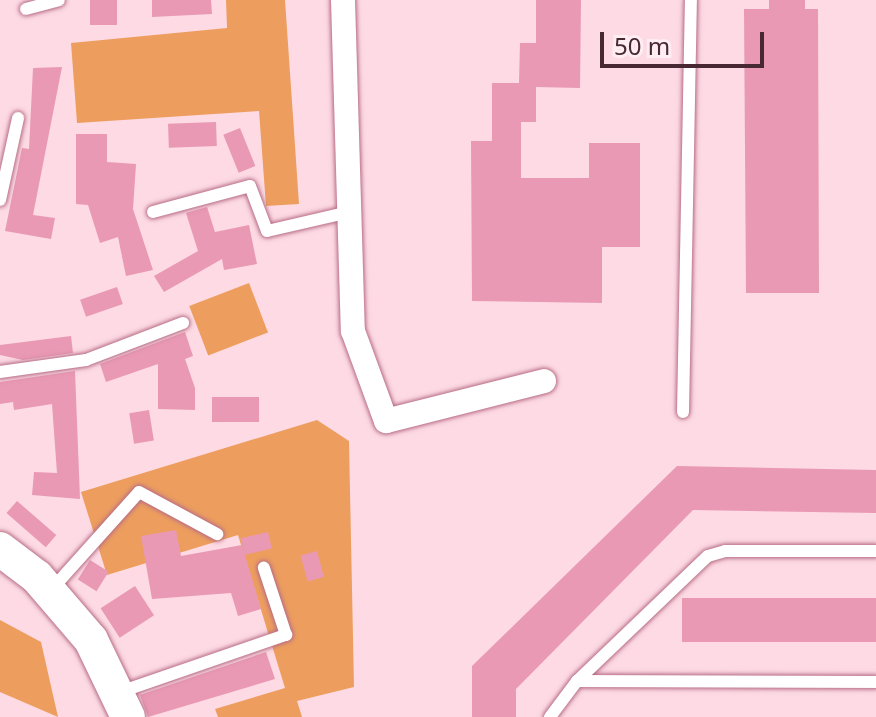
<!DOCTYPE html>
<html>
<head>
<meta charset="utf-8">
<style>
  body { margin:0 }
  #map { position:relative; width:876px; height:717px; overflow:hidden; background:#fddae4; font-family:"Noto Sans",sans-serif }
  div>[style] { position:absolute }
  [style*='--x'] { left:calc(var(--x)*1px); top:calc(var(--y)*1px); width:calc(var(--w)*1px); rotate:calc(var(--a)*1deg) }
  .forest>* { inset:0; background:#ed9e5e; transform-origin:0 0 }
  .building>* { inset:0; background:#e999b3; transform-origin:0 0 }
  .roads { filter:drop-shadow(0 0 2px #b76c86) drop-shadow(0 0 2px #b76c86) }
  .lane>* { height:12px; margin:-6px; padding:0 6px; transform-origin:6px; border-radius:6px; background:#fff }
  .street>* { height:24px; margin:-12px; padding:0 12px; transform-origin:12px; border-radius:12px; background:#fff }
  .secondary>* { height:34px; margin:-17px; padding:0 17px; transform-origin:17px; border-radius:17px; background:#fff }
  span { translate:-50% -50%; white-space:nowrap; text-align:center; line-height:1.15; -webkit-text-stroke:6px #feedf2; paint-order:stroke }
  .scale { position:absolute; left:600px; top:32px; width:164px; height:36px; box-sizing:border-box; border:4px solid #482833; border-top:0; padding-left:10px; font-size:24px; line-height:28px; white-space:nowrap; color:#482833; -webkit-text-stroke:6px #feedf2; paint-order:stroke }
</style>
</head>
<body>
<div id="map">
  <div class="forest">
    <div style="clip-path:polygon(226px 0,285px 0,299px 204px,266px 206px,259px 111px,77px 123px,71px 43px,227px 28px)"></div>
    <div style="left:249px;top:283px;width:53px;height:64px;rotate:69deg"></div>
    <div style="clip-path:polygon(317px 420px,349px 441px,354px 687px,297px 701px,302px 717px,218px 717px,215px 709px,285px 688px,238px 535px,107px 575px,81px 492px)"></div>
    <div style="clip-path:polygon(0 620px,41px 642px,58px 717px,0 692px)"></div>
  </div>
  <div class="building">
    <div style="left:90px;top:0;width:27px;height:25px"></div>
    <div style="clip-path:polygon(152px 0,211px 0,212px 14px,152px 17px)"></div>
    <div style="clip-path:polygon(536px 0,581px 0,580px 88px,536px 87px,536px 122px,521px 122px,521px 178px,589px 178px,589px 143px,640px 143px,640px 247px,602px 247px,602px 303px,472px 301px,471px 141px,492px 141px,492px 83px,519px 83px,520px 43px,536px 43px)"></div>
    <div style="clip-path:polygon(769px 0,805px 0,805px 9px,818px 9px,819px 293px,746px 293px,744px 9px,769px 9px)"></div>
    <div style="clip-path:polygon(62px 67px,33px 215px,55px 218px,51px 239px,5px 231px,22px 148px,29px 149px,33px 68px)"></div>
    <div style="left:216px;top:122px;width:24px;height:48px;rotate:88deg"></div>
    <div style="left:240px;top:128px;width:41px;height:18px;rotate:68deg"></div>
    <div style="clip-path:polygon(76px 134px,107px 134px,107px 162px,136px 164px,133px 209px,153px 270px,126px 276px,118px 237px,100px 243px,88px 205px,76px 204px)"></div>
    <div style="clip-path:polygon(207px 207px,215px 232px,249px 225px,257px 264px,224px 270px,222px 259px,164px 292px,154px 276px,198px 251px,186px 213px)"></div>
    <div style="left:117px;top:287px;width:18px;height:39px;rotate:71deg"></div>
    <div style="clip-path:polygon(185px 332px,193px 356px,185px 359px,195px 388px,195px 410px,158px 409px,158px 364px,106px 382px,100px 364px)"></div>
    <div style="clip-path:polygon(71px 336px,73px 353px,23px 360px,0 355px,0 345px)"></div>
    <div style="clip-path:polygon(75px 371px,80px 499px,32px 495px,34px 472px,57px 473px,52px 404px,14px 410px,13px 402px,0 404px,0 382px)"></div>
    <div style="left:212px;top:397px;width:47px;height:25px"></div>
    <div style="left:149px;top:410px;width:31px;height:20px;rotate:81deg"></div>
    <div style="clip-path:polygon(677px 466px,876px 470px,876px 513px,693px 510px,516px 689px,516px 717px,472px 717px,472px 666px)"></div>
    <div style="left:17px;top:501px;width:52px;height:16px;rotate:41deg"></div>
    <div style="clip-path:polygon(176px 530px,181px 556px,242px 545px,261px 609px,238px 616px,231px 593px,152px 599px,141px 536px)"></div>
    <div style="left:268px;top:532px;width:17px;height:28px;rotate:77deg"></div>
    <div style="left:317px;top:551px;width:27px;height:17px;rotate:75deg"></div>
    <div style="left:90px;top:560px;width:22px;height:23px;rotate:32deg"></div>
    <div style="left:135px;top:586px;width:35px;height:41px;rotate:57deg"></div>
    <div style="left:682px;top:598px;width:194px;height:44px"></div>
    <div style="clip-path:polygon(266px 652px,275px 679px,148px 717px,140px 695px)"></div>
  </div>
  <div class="roads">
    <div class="lane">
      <div style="--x:26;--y:9;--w:34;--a:-15"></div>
      <div style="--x:0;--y:200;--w:84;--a:-77.6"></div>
      <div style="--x:153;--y:212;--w:100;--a:-15"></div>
      <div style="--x:250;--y:186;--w:48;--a:69.3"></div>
      <div style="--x:267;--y:231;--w:84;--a:-13"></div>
      <div style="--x:0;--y:372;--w:87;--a:-7.9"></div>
      <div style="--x:86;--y:360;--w:104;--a:-20.9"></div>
      <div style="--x:683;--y:412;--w:412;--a:-88.9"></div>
      <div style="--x:52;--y:589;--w:130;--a:-48.1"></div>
      <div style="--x:139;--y:492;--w:89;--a:28.3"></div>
      <div style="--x:577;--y:681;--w:299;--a:0.2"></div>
      <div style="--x:120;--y:692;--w:176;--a:-19"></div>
      <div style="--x:286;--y:635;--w:71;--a:-108.2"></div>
      <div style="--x:550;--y:717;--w:45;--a:-53.1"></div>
      <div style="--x:577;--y:681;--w:181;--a:-43.7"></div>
      <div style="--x:708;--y:556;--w:18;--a:-16"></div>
      <div style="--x:725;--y:551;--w:151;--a:0"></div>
    </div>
    <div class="street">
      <div style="--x:343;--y:0;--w:331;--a:88.3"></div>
      <div style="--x:353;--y:331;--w:96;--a:69.9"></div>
      <div style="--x:386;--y:421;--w:163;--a:-14.2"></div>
    </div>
    <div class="secondary">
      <div style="--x:0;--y:549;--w:46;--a:37.1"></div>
      <div style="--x:37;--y:577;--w:83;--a:49.4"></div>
      <div style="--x:91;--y:640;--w:85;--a:64.3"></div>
    </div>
  </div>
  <div class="scale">50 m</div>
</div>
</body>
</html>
